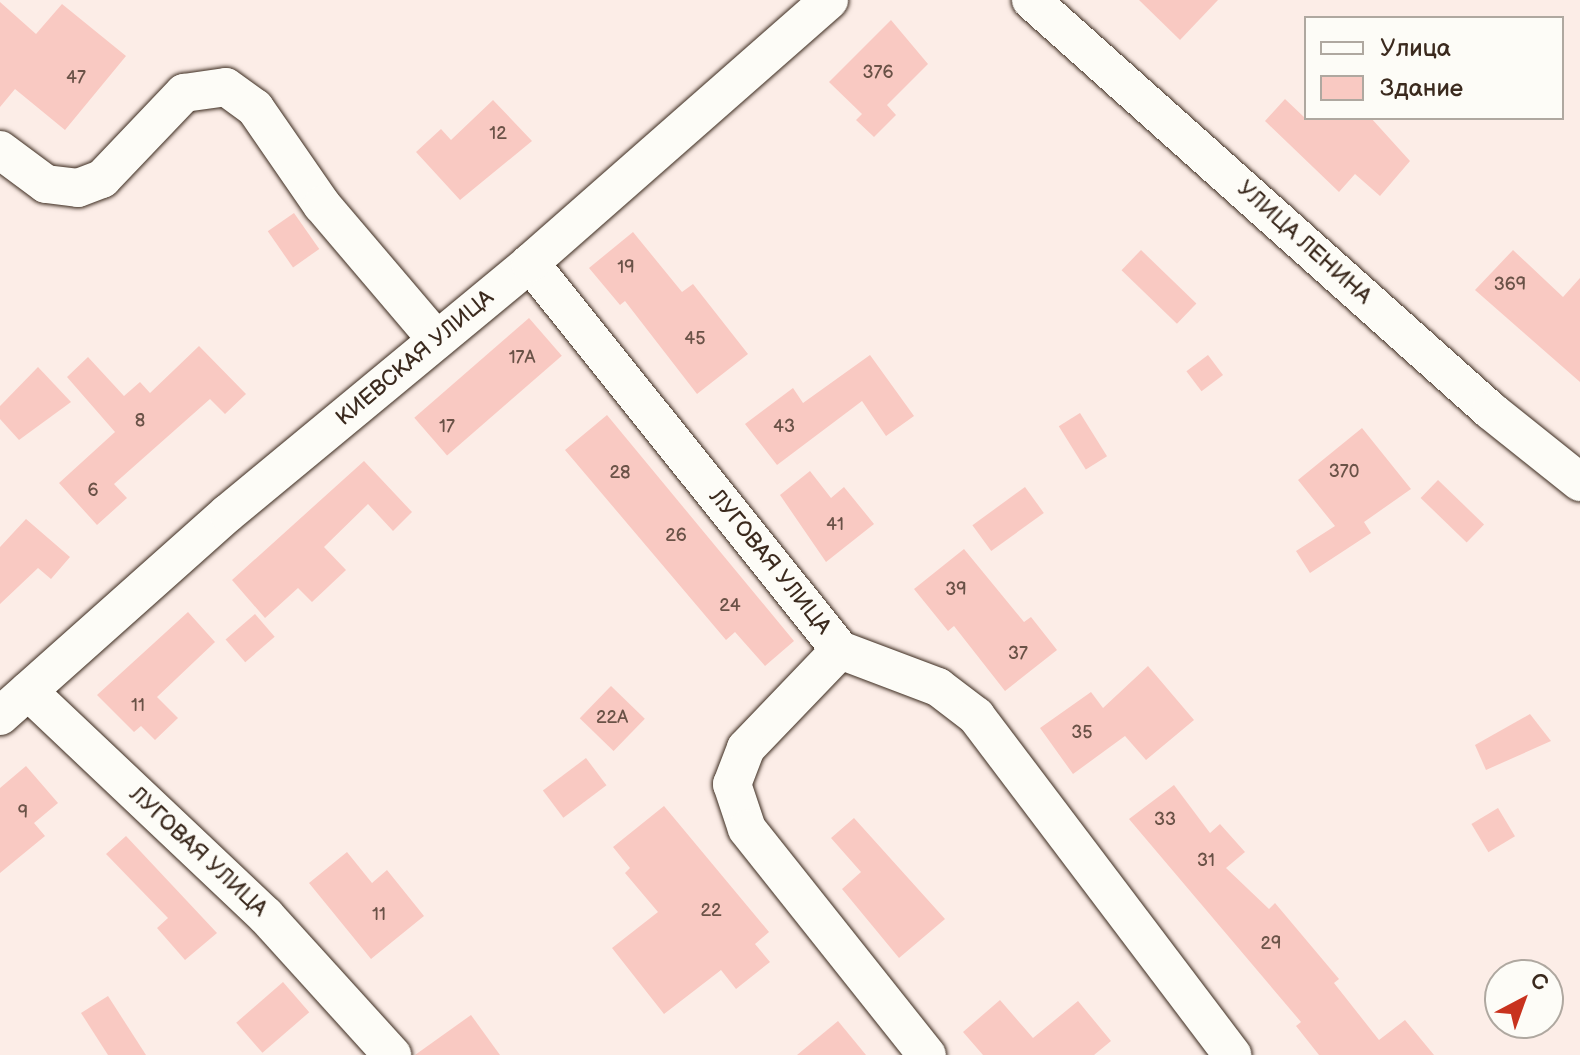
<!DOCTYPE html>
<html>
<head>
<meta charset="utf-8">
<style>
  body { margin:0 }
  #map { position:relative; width:1580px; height:1055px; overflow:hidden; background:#fcede7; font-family:"Balsamiq Sans",sans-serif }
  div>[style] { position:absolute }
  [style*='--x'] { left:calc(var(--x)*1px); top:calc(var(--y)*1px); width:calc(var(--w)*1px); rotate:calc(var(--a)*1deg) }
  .building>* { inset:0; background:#f9c9c2; transform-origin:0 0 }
  .roads { filter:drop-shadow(0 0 2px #3b2a1e) drop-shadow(0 0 2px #3b2a1e) }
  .street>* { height:38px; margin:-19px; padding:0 19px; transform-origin:19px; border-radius:19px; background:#fdfcf7 }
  span { translate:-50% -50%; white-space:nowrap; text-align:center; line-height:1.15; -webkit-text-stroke:6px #fdfcf7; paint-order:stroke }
  .number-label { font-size:18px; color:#6a5247 }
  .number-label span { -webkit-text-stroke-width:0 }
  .street-label { font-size:22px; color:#3b2a1e }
  .legend { position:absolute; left:1304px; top:16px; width:260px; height:104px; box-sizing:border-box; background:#fdfcf7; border:2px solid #afa8a0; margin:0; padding:10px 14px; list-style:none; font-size:24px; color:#3b2a1e }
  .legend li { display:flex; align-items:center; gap:16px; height:40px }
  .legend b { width:40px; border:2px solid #afa8a0 }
  .north { position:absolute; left:1484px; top:959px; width:80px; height:80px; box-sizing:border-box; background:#fdfcf7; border:2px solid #afa8a0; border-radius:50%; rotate:41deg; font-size:22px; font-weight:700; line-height:32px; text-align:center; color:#3b2a1e }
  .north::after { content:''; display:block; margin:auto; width:28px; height:36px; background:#c8321e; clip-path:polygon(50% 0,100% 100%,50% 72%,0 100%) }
</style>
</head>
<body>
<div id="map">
  <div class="building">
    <div style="clip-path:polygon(1139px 0,1218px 0,1180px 40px)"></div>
    <div style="clip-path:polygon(0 2px,36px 34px,62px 4px,126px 56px,65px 130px,15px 89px,0 107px)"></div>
    <div style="clip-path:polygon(891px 20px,928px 64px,887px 105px,896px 115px,874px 137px,856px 120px,862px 114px,829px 82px)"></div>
    <div style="clip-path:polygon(1285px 99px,1305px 118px,1371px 118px,1410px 161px,1380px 196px,1355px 174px,1339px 192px,1265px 121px)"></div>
    <div style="clip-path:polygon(493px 100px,532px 141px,460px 200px,416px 152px,441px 129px,451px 140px)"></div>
    <div style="left:294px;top:213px;width:44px;height:32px;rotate:55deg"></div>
    <div style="clip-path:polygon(633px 232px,682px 292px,693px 284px,748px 354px,697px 394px,625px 301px,620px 305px,589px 268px)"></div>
    <div style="left:1141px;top:250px;width:77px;height:28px;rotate:44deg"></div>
    <div style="clip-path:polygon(1513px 250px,1563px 297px,1580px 278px,1580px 382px,1475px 290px)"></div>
    <div style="left:529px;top:318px;width:50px;height:152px;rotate:49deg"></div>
    <div style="clip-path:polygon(199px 346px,246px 394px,225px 414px,210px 399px,114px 484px,127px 498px,97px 525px,59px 483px,115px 432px,67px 377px,88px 357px,124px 396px,140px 382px,150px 393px)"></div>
    <div style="clip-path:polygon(870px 355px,914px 416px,886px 436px,862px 401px,777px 465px,745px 424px,793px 388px,803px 403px)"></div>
    <div style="left:1208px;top:355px;width:25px;height:27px;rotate:53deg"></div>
    <div style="clip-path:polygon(38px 367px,71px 402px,19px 440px,0 419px,0 406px)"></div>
    <div style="left:1080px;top:413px;width:51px;height:25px;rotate:58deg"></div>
    <div style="clip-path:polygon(607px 415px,794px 641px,765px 666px,735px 632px,726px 640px,565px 450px)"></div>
    <div style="clip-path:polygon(1362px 428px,1411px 489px,1364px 522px,1371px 533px,1310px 573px,1296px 551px,1335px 526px,1298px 480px)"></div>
    <div style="clip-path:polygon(364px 461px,412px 512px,393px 531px,368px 504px,324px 547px,346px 570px,312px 602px,298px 588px,265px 618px,232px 580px)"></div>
    <div style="clip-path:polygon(810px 471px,831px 498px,844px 487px,874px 524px,826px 562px,780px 495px)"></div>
    <div style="left:1438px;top:480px;width:64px;height:25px;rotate:44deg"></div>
    <div style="left:1025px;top:487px;width:32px;height:65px;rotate:54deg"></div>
    <div style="clip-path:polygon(26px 519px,70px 557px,51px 579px,38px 568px,0 604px,0 547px)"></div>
    <div style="clip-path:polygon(964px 549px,1024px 622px,1031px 617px,1057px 650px,1005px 691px,954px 626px,948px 631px,914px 589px)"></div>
    <div style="clip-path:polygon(188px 612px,215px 642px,157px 697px,178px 718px,155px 740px,141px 726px,134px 732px,97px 695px)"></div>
    <div style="left:255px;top:614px;width:30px;height:39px;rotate:49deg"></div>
    <div style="clip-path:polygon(1148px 666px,1194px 720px,1146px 760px,1125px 736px,1073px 774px,1040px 728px,1091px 692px,1103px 708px)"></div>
    <div style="left:611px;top:686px;width:47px;height:45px;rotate:44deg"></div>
    <div style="clip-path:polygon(1530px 714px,1551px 741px,1486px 770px,1475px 745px)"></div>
    <div style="left:586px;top:758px;width:34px;height:54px;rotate:53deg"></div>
    <div style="clip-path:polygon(26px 766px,58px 803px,34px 823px,45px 836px,0 873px,0 788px)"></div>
    <div style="clip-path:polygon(1174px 785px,1210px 833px,1220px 824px,1245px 852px,1226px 868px,1269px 909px,1275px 903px,1339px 979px,1334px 983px,1379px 1040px,1405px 1020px,1434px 1055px,1319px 1055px,1296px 1026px,1301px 1022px,1129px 819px)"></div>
    <div style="clip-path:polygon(664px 806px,769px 932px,755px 944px,770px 962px,736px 989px,721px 970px,664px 1014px,612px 948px,658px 912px,625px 873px,630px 868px,613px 847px)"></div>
    <div style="left:1498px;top:808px;width:33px;height:31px;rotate:59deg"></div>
    <div style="clip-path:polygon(854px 818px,945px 919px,899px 958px,842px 889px,861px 872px,831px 838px)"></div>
    <div style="clip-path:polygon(126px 836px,217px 933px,185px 960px,157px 928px,168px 918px,106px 854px)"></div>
    <div style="clip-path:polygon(347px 852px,372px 883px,387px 870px,424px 916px,371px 959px,309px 883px)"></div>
    <div style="left:283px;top:982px;width:40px;height:62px;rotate:49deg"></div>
    <div style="clip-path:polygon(108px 996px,146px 1055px,108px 1055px,81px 1013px)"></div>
    <div style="clip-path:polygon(1000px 1000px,1033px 1038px,1078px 1001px,1111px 1041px,1094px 1055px,983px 1055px,963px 1032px)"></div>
    <div style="clip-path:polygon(471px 1015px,500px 1055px,415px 1055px)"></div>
    <div style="clip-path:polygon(838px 1021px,866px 1055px,797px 1055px)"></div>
  </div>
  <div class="roads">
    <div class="street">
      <div style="--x:1031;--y:0;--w:617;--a:41.78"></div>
      <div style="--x:1491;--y:411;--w:114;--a:38.6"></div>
      <div style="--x:0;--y:150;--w:57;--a:36.5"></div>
      <div style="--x:46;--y:184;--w:32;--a:7"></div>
      <div style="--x:78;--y:188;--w:26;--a:-21"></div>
      <div style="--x:102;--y:179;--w:119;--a:-46.4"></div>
      <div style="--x:184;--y:93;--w:42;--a:-8.1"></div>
      <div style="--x:226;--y:87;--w:36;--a:36"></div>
      <div style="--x:255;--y:108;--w:118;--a:55.4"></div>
      <div style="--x:322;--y:205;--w:177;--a:49.6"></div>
      <div style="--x:530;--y:263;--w:496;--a:51.3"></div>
      <div style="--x:840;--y:650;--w:136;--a:133.8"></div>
      <div style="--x:746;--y:748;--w:39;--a:111"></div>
      <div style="--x:732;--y:784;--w:47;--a:71.6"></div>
      <div style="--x:747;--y:829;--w:289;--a:51.5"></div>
      <div style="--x:840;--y:650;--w:105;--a:20.7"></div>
      <div style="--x:938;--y:687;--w:48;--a:37.3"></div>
      <div style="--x:976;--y:716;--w:425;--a:52.9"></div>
      <div style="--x:28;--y:691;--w:328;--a:43.4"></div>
      <div style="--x:266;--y:916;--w:188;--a:47.8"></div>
      <div style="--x:0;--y:716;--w:305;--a:-41.7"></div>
      <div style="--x:228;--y:513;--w:392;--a:-39.6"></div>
      <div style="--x:530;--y:263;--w:398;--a:-41.3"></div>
    </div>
  </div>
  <div class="number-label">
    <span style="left:878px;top:73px">376</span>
    <span style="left:76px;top:78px">47</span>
    <span style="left:498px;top:134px">12</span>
    <span style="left:626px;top:268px">19</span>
    <span style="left:1510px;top:285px">369</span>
    <span style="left:695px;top:339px">45</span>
    <span style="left:522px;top:358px">17А</span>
    <span style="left:140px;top:421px">8</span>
    <span style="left:447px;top:427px">17</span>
    <span style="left:784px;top:427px">43</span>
    <span style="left:1344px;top:472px">370</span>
    <span style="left:620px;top:473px">28</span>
    <span style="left:93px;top:491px">6</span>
    <span style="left:835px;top:525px">41</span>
    <span style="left:676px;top:536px">26</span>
    <span style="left:956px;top:590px">39</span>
    <span style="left:730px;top:606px">24</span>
    <span style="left:1018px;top:654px">37</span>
    <span style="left:138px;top:706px">11</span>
    <span style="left:612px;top:718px">22А</span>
    <span style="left:1082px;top:733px">35</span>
    <span style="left:23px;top:813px">9</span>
    <span style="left:1165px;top:820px">33</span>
    <span style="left:1206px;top:861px">31</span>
    <span style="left:711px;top:911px">22</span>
    <span style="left:379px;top:915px">11</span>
    <span style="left:1271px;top:944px">29</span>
  </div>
  <div class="street-label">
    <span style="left:1304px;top:243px;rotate:42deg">УЛИЦА ЛЕНИНА</span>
    <span style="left:415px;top:358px;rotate:-40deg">КИЕВСКАЯ УЛИЦА</span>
    <span style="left:770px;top:562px;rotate:51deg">ЛУГОВАЯ УЛИЦА</span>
    <span style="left:198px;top:852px;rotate:43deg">ЛУГОВАЯ УЛИЦА</span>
  </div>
  <ul class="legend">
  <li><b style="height:10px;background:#fdfcf7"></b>Улица</li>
  <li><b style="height:22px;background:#f9c9c2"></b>Здание</li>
  </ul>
  <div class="north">С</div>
</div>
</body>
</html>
